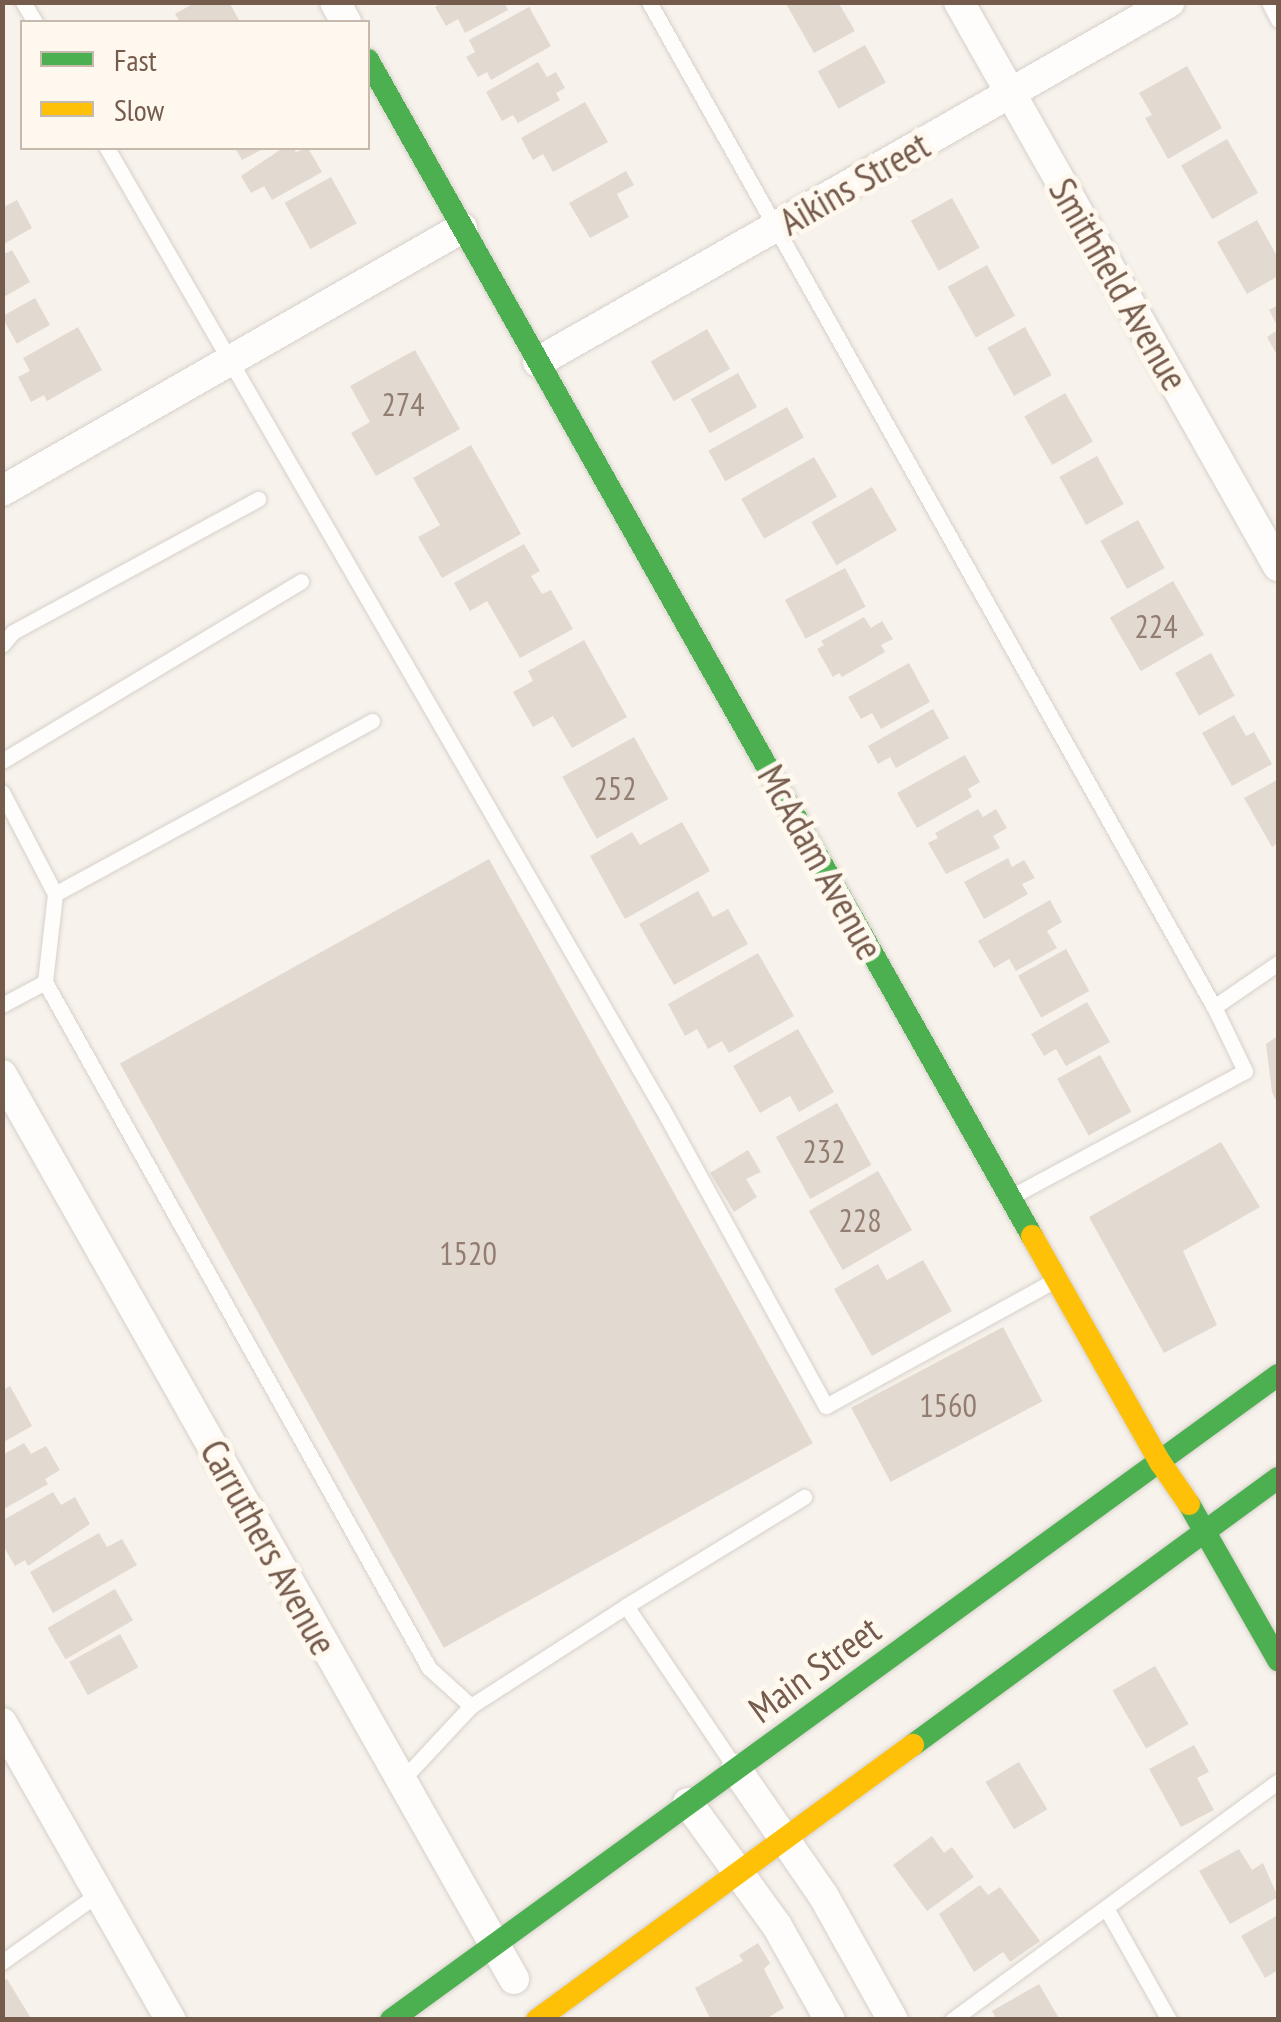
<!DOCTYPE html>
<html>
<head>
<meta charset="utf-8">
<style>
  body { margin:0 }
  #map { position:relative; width:1281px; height:2022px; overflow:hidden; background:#f7f3ec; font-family:"PT Sans Narrow",sans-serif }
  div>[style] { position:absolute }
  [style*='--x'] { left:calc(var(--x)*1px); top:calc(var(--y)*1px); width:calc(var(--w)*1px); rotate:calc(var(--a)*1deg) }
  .building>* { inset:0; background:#e2d9d1; transform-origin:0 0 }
  .roads { filter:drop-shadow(0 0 2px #d7d0ca) drop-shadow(0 0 2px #d7d0ca) }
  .lane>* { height:15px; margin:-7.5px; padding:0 7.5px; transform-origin:7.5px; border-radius:7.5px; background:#fefdfc }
  .street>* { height:30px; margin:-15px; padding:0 15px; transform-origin:15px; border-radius:15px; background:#fefdfc }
  .fast>* { height:22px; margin:-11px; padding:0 11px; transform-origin:11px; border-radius:11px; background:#4caf50 }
  .slow>* { height:22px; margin:-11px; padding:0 11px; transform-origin:11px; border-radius:11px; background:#ffc107 }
  span { translate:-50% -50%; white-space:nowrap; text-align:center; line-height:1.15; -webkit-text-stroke:10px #fff8ee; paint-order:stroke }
  .number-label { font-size:32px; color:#927d70 }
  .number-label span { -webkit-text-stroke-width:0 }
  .street-label { font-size:38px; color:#755b4c }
  .frame { position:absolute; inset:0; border:5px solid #755b4c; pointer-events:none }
  .legend { position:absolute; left:20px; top:20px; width:350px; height:130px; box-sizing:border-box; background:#fff8ee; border:2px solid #c8b9ad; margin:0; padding:12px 18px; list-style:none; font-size:30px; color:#755b4c }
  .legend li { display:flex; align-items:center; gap:20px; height:50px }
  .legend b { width:50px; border:2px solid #c8b9ad }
</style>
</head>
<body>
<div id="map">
  <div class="building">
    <div style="clip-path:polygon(196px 2px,229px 2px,240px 22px,180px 22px,175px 14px)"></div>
    <div style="clip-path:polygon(444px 2px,504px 2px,508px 10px,465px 33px,458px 19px,446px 26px,435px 7px)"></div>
    <div style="clip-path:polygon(785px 2px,838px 2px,855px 31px,814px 53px)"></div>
    <div style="clip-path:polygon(529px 7px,551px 46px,491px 80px,487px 72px,478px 77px,466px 57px,475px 52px,469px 40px)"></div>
    <div style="left:865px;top:45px;width:43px;height:54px;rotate:61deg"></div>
    <div style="clip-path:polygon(538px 62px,547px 77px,556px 72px,565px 88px,556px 93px,560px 100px,518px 123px,513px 115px,502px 121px,486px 92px)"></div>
    <div style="clip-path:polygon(1187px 66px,1222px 128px,1168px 159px,1145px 118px,1152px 115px,1139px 93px)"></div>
    <div style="clip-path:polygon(585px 102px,608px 142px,553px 172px,543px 154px,533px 160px,521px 138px)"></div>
    <div style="left:1227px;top:139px;width:62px;height:53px;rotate:60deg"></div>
    <div style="clip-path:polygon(235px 148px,265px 148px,242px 160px)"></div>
    <div style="clip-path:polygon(283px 148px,293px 148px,296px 152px,308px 148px,322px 172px,272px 200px,264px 186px,251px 193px,241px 176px)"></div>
    <div style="clip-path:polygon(626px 171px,634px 185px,617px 194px,629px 217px,590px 238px,569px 203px)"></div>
    <div style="left:331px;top:177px;width:53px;height:53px;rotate:61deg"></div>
    <div style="left:952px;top:198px;width:57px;height:47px;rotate:61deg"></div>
    <div style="clip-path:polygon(17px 200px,32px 228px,2px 245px,2px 208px)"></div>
    <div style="clip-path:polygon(1257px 220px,1278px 258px,1278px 276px,1247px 294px,1217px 242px)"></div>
    <div style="clip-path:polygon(12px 250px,30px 282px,2px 298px,2px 255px)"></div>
    <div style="left:987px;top:265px;width:58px;height:45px;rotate:61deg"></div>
    <div style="left:35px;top:298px;width:31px;height:38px;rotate:61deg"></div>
    <div style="clip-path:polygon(1278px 305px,1278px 327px,1269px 310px)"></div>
    <div style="clip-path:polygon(78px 327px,102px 370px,47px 401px,44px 395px,31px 402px,18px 377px,30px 371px,23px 358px)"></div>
    <div style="left:1025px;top:327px;width:55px;height:43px;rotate:61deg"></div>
    <div style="left:707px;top:329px;width:46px;height:65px;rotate:60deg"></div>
    <div style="clip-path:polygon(1278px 330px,1278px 357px,1267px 337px)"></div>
    <div style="clip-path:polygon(415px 350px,460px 429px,376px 476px,351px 433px,370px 422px,350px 386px)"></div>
    <div style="left:738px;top:373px;width:39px;height:54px;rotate:61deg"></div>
    <div style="left:1065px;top:393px;width:56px;height:47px;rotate:60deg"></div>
    <div style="left:787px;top:407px;width:35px;height:90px;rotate:61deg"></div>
    <div style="clip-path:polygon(471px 445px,521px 534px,442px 578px,418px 537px,440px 525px,413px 478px)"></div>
    <div style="left:1097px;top:456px;width:55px;height:43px;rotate:61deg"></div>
    <div style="left:814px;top:457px;width:46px;height:84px;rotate:60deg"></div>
    <div style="left:872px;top:487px;width:50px;height:70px;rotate:60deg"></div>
    <div style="left:1138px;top:520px;width:55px;height:43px;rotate:61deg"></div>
    <div style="clip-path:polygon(524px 544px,540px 571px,531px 576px,542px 594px,551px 590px,573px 629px,520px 658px,487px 601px,470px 611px,454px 583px)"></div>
    <div style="left:845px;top:568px;width:44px;height:68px;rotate:62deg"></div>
    <div style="left:1173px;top:581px;width:62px;height:73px;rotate:60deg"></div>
    <div style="clip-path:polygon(864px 617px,871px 628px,882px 621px,893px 639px,881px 645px,885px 652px,842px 677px,839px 673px,833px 677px,817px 649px,824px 645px,821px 641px)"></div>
    <div style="clip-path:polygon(584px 640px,627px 717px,572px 748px,553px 716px,533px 727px,513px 692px,533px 681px,528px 671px)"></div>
    <div style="left:1211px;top:653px;width:49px;height:41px;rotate:61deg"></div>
    <div style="clip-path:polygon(909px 663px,930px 702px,881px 729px,872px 713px,861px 719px,848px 697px)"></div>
    <div style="clip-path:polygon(933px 709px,949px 738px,896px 768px,890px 757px,878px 764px,868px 746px)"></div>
    <div style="clip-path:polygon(1234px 715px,1246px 736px,1254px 732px,1272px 764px,1232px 786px,1202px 733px)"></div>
    <div style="left:634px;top:737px;width:71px;height:82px;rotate:61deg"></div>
    <div style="clip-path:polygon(965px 755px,980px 782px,968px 789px,972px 797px,917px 828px,897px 793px)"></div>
    <div style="clip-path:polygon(1277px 780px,1278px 843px,1272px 847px,1244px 798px)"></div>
    <div style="clip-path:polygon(978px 809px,983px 817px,996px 809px,1007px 828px,993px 836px,1000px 848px,946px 874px,928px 843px,938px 838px,935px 833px)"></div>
    <div style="clip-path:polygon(682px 822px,710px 871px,625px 919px,590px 856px,632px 832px,640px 845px)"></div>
    <div style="clip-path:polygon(1008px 858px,1012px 867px,1024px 860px,1035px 878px,1022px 884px,1028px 894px,984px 919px,964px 882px)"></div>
    <div style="left:489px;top:859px;width:668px;height:422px;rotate:61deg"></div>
    <div style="clip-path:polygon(698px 891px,713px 917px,728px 909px,748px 944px,674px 985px,639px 924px)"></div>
    <div style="clip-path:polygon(1050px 900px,1062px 922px,1047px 931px,1057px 948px,1016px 971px,1009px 959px,994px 968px,978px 941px)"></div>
    <div style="left:1066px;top:949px;width:48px;height:55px;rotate:61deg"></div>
    <div style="clip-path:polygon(758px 953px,794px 1016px,729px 1053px,722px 1041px,708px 1049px,697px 1029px,685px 1036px,668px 1004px)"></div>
    <div style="clip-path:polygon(1087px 1002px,1110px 1042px,1066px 1066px,1056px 1049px,1044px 1056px,1031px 1034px)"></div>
    <div style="clip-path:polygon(798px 1029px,834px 1092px,799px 1112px,790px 1096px,760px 1113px,733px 1066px)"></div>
    <div style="clip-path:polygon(1278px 1036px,1278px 1105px,1272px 1092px,1266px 1044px)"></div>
    <div style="left:1100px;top:1055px;width:65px;height:49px;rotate:61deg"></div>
    <div style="left:837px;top:1103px;width:71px;height:70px;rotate:61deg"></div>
    <div style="clip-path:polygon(1221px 1142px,1260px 1207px,1183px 1251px,1217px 1325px,1164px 1353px,1089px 1217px)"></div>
    <div style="clip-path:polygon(748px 1150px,761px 1172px,746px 1179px,757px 1197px,734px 1212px,710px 1173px)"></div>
    <div style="left:878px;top:1171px;width:68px;height:80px;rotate:60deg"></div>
    <div style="clip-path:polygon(923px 1260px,952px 1311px,872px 1356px,834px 1289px,878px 1264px,887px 1280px)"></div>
    <div style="left:1003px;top:1327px;width:84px;height:172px;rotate:62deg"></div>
    <div style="clip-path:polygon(10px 1386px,32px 1426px,2px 1443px,2px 1391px)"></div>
    <div style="clip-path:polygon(24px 1443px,31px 1454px,46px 1446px,60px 1470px,45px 1479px,48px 1484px,2px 1510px,2px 1455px)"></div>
    <div style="clip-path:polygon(53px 1492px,61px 1505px,75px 1497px,90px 1524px,28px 1566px,25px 1560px,15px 1566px,2px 1544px,5px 1519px)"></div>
    <div style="clip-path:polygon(99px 1533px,107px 1547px,122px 1539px,137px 1565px,53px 1613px,30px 1572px)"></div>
    <div style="left:115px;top:1589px;width:36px;height:78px;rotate:60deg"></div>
    <div style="left:120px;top:1634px;width:38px;height:58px;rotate:61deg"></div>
    <div style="left:1155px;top:1666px;width:67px;height:49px;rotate:60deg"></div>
    <div style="clip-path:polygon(1194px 1745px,1209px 1772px,1197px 1778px,1214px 1810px,1181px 1827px,1149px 1769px)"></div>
    <div style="left:1019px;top:1762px;width:55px;height:39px;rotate:59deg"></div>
    <div style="clip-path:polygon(932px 1836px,944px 1853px,952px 1847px,974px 1877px,927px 1911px,893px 1865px)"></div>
    <div style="clip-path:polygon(1239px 1849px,1252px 1870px,1263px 1863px,1278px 1897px,1230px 1924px,1199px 1871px)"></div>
    <div style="clip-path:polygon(980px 1885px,988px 1895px,1000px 1887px,1040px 1941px,1010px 1962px,1003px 1952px,974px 1972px,939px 1914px)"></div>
    <div style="clip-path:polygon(1278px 1915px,1278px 1970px,1265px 1978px,1241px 1936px)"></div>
    <div style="clip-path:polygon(758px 1943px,770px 1963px,764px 1969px,784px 2008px,764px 2020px,711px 2020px,695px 1988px,743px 1961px,739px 1955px)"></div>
    <div style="clip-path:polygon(7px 1979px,32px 2020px,2px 2020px,2px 1981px)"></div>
    <div style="clip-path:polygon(1039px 1984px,1060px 2020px,997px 2020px,992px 2011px)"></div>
  </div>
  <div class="roads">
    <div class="lane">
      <div style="--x:23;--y:2;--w:23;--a:59"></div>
      <div style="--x:649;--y:2;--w:1153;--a:60.66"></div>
      <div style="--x:1269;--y:2;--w:20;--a:63"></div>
      <div style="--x:107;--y:148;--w:1109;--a:59.97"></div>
      <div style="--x:662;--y:1108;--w:340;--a:61.2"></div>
      <div style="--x:826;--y:1406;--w:261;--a:-28.8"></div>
      <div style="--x:2;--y:645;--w:17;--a:-50"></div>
      <div style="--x:13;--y:632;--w:279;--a:-28.5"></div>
      <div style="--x:372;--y:721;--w:361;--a:151.4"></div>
      <div style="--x:55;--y:894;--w:89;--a:96.5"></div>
      <div style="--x:45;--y:982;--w:786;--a:60.76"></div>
      <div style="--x:429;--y:1668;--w:57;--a:42.1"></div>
      <div style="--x:2;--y:761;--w:349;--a:-31"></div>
      <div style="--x:2;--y:792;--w:115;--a:62.5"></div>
      <div style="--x:2;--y:1005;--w:49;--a:-28.1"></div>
      <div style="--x:1014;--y:1195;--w:262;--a:-28.2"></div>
      <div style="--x:1245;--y:1071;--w:71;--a:-115.8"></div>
      <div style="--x:1214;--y:1007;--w:78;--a:-34.5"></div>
      <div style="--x:734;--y:1766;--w:193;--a:-124"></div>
      <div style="--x:626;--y:1606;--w:209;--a:-31.5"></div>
      <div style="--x:401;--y:1781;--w:103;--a:-47"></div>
      <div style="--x:471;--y:1706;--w:184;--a:-32.8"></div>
      <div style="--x:1106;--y:1908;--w:129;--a:60.6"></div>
      <div style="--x:2;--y:1962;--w:119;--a:-35.4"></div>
      <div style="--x:952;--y:2020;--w:404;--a:-36.2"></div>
    </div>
    <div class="street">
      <div style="--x:335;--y:2;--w:23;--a:61"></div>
      <div style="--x:959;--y:2;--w:648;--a:60.51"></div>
      <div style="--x:538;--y:362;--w:727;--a:-29.67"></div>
      <div style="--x:2;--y:491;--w:530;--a:-29.76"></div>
      <div style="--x:2;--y:1075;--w:1039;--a:60.47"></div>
      <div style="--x:2;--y:1723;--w:342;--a:60.4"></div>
      <div style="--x:736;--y:1769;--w:153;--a:55.4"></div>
      <div style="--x:823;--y:1895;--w:143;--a:60.8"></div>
      <div style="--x:688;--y:1803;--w:152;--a:54.1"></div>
      <div style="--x:777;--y:1926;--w:108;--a:60.6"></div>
    </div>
    <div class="fast">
      <div style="--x:368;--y:60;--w:1351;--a:60.55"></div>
      <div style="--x:1189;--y:1504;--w:180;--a:60.3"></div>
      <div style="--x:913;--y:1745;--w:452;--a:-36.2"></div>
      <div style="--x:391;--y:2020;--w:1097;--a:-36.02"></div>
    </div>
    <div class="slow">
      <div style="--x:1032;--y:1236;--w:260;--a:60.5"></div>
      <div style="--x:1160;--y:1462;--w:51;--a:55.4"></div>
      <div style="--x:537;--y:2020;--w:466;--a:-36.2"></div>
    </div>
  </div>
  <div class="number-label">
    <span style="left:403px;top:404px">274</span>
    <span style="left:1156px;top:626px">224</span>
    <span style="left:615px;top:788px">252</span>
    <span style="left:824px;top:1151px">232</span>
    <span style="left:860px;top:1220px">228</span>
    <span style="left:468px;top:1253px">1520</span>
    <span style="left:948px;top:1405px">1560</span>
  </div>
  <div class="street-label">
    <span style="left:854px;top:183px;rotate:-30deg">Aikins Street</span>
    <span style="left:1119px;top:284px;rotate:60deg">Smithfield Avenue</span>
    <span style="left:821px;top:862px;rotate:61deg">McAdam Avenue</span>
    <span style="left:269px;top:1547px;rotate:61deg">Carruthers Avenue</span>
    <span style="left:814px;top:1669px;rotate:-36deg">Main Street</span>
  </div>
  <div class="frame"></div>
  <ul class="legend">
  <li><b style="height:12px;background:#4caf50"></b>Fast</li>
  <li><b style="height:12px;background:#ffc107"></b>Slow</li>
  </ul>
</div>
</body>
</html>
